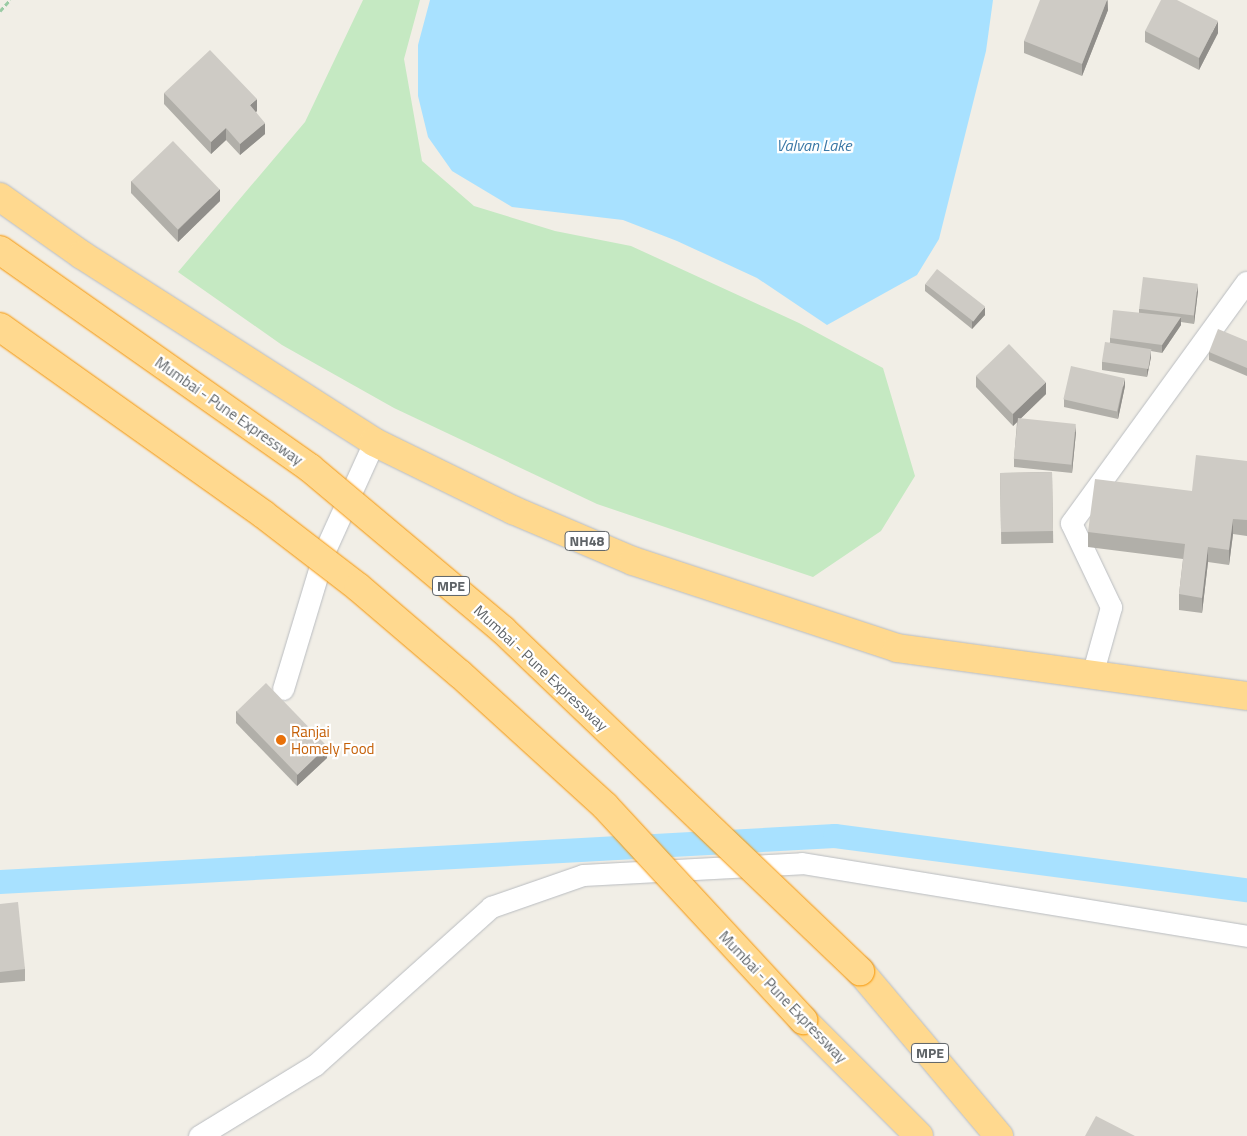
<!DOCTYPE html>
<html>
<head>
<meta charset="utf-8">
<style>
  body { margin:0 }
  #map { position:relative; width:1247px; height:1136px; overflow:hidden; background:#f1eee6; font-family:"Titillium Web",sans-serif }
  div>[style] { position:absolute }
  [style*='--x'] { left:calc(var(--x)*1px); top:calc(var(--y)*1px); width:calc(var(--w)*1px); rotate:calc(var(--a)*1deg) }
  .green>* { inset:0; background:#c5e9c2 }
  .water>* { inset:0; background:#a8e1ff }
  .canal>* { height:24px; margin:-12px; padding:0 12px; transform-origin:12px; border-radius:12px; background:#a8e1ff }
  .path>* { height:3px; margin-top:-1.5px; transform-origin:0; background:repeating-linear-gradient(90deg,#9acba4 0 5px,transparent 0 7.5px) }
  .roads { filter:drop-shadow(0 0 1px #b9bcc0) drop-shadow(0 0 1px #b9bcc0) }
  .street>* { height:21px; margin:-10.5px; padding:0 10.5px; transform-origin:10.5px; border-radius:10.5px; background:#fff }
  .highway>* { height:28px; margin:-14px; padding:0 14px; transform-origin:14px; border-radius:14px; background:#ffd98f }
  .bridges { filter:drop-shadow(0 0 1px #f79500) drop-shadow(0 0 1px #f79500) }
  .highway-bridge>* { height:28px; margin:-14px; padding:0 14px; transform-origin:14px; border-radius:14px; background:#ffd98f }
  .wall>* { inset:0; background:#b1afa9; transform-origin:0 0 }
  .shaded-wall>* { inset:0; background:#908e8a }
  .building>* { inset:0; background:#cecbc5; transform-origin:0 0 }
  .dots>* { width:14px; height:14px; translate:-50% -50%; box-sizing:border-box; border:2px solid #fff; border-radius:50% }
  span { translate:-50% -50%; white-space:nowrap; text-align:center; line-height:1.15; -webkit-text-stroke:4.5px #fff; paint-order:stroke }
  .shield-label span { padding:1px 4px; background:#fff; border:1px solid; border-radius:4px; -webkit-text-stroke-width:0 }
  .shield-label { font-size:14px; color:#5e6367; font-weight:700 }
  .street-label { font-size:15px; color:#5e6367 }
  .food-label { font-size:15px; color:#c56008 }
  .left { translate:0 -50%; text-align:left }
  .water-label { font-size:16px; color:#3977a5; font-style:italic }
</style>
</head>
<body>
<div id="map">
  <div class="green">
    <div style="clip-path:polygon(363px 0,420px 0,404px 59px,422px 161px,474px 206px,555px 231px,631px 246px,799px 323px,883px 368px,915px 476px,881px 531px,813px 577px,597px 504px,394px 408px,282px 345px,178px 272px,305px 122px)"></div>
  </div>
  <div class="water">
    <div style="clip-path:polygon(430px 0,993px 0,986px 51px,939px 239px,917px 275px,827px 325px,757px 278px,677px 241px,623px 220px,512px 207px,452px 171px,428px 137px,418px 96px,418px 45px)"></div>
  </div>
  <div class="canal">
    <div style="--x:0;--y:882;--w:836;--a:-3.15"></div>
    <div style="--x:835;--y:836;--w:416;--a:7.5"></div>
  </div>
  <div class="path">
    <div style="--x:0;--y:11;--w:15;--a:-48"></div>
  </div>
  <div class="roads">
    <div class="street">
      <div style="--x:1092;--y:675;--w:71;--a:-74.4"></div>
      <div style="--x:1111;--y:607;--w:93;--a:-115.5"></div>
      <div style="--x:1071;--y:523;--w:298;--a:-54"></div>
      <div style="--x:283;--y:689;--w:145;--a:-73.2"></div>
      <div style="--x:325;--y:550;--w:119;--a:-65.6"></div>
      <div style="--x:199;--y:1136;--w:136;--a:-31.5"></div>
      <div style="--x:315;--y:1065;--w:237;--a:-41.9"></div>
      <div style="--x:491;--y:907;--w:97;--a:-19.2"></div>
      <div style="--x:583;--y:875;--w:219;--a:-3.1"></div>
      <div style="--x:802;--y:863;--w:451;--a:9.3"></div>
    </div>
    <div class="highway">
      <div style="--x:0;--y:197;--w:100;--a:35.3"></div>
      <div style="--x:82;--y:255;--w:347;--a:32.6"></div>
      <div style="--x:374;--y:442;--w:155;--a:26.1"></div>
      <div style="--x:513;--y:510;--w:130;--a:23"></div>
      <div style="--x:633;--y:561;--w:278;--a:18.2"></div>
      <div style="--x:897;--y:648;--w:353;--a:7.8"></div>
      <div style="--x:860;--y:971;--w:216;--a:49.9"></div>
      <div style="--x:803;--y:1020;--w:164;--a:45"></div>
    </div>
  </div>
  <div class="bridges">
    <div class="highway-bridge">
      <div style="--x:0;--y:250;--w:379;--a:35.1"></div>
      <div style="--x:310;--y:468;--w:252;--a:40"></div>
      <div style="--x:503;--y:630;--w:494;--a:43.7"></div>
      <div style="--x:0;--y:327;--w:323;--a:35.4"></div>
      <div style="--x:263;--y:514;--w:120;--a:37.5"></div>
      <div style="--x:358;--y:587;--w:134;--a:40.5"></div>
      <div style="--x:460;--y:674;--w:196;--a:42.3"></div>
      <div style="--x:605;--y:806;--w:292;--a:47.2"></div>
    </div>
  </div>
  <div class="wall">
    <div style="clip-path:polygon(1108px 0,1108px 10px,1082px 76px,1024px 53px,1024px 41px)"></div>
    <div style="clip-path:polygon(1145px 31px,1218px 33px,1199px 70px,1145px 42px)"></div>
    <div style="clip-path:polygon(164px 93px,257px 111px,256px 112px,265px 134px,240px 155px,226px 140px,211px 154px,164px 104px)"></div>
    <div style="clip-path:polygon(131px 181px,220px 201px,178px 242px,131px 193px)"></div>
    <div style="clip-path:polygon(925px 284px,985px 315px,972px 329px,925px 291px)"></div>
    <div style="clip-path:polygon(1198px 291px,1194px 324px,1181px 322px,1181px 325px,1162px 353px,1151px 351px,1151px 357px,1147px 377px,1102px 370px,1102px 362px,1110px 342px,1110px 338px,1139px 313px,1139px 309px)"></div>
    <div style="clip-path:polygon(1247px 341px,1247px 376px,1209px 360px,1209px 352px)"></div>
    <div style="clip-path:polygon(976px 376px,1046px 394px,1020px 419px,1076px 432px,1072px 473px,1014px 467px,1014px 459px,1017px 422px,1013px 426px,976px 387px)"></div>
    <div style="clip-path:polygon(1125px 386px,1118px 419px,1064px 407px,1064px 399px)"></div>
    <div style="clip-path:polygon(1247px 461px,1247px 536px,1233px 534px,1229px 565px,1208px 562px,1202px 613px,1179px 610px,1179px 594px,1183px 559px,1088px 547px,1088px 532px,1192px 491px)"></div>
    <div style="left:1052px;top:472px;width:71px;height:52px;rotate:89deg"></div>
    <div style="clip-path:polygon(236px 711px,327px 758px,297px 786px,236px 723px)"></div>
    <div style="clip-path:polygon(0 904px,25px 969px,25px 981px,0 983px)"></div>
  </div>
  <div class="shaded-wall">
    <div style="clip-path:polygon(1107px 0,1108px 10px,1082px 76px,1082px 64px)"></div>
    <div style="clip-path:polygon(1218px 21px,1218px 33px,1199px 70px,1199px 58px)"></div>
    <div style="clip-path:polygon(257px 99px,257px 111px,250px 117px,250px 105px)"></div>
    <div style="clip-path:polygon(265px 123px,265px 134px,240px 155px,240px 144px)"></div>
    <div style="clip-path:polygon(226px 128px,226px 140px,211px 154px,211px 142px)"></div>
    <div style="clip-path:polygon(220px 189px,220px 201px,178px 242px,178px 230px)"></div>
    <div style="clip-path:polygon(1198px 284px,1198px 291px,1194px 324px,1194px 316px)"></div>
    <div style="clip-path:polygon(985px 307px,985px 315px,972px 329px,972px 322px)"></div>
    <div style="clip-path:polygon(1181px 317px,1181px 325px,1162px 353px,1162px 345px)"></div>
    <div style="clip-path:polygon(1151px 349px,1151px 357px,1147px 377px,1147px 369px)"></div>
    <div style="clip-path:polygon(1125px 378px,1125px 386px,1118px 419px,1118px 411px)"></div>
    <div style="clip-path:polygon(1046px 382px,1046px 394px,1013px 426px,1013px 414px)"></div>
    <div style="clip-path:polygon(1076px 424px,1076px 432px,1072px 473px,1072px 465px)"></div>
    <div style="clip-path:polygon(1233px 519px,1233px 534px,1229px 565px,1229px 550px)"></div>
    <div style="clip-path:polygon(1208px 547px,1208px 562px,1202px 613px,1202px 598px)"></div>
    <div style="clip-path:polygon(327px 746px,327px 758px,297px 786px,297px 775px)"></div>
  </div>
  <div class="building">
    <div style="clip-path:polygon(1040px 0,1107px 0,1082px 64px,1024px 41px)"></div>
    <div style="clip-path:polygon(1161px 0,1177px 0,1218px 21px,1199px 58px,1145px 31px)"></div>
    <div style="clip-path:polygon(210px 50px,257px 99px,250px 105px,265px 123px,240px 144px,226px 128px,211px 142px,164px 93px)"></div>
    <div style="left:173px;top:141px;width:67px;height:58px;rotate:46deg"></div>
    <div style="left:937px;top:269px;width:61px;height:19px;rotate:38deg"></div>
    <div style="left:1143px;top:277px;width:55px;height:32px;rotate:7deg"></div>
    <div style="clip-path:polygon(1113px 310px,1181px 317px,1162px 345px,1110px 338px)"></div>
    <div style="clip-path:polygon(1218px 329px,1247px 341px,1247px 368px,1209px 352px)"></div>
    <div style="left:1105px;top:342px;width:47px;height:20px;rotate:9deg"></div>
    <div style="left:1009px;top:344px;width:53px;height:46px;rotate:46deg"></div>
    <div style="left:1071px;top:366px;width:55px;height:34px;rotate:13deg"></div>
    <div style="left:1018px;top:418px;width:58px;height:41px;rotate:6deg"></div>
    <div style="clip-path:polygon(1196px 455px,1247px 461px,1247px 520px,1233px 519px,1229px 550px,1208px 547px,1202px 598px,1179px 594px,1185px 544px,1088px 532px,1095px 479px,1192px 491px)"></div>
    <div style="left:1052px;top:472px;width:59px;height:52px;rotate:89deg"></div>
    <div style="left:266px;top:683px;width:88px;height:41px;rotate:46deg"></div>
    <div style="clip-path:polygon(18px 902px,25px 969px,0 972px,0 904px)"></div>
    <div style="clip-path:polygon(1096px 1116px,1135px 1136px,1085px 1136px)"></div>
  </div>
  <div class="dots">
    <div style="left:281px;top:740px;background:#e8710a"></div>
  </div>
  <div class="shield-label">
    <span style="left:587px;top:541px">NH48</span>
    <span style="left:451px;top:586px">MPE</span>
    <span style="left:930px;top:1053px">MPE</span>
  </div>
  <div class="street-label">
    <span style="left:229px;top:411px;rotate:35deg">Mumbai - Pune Expressway</span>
    <span style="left:541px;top:668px;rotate:43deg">Mumbai - Pune Expressway</span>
    <span style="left:783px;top:997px;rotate:46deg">Mumbai - Pune Expressway</span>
  </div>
  <div class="food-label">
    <span class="left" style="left:291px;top:740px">Ranjai<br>Homely Food</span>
  </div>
  <div class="water-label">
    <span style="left:814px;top:145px">Valvan Lake</span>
  </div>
</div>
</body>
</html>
